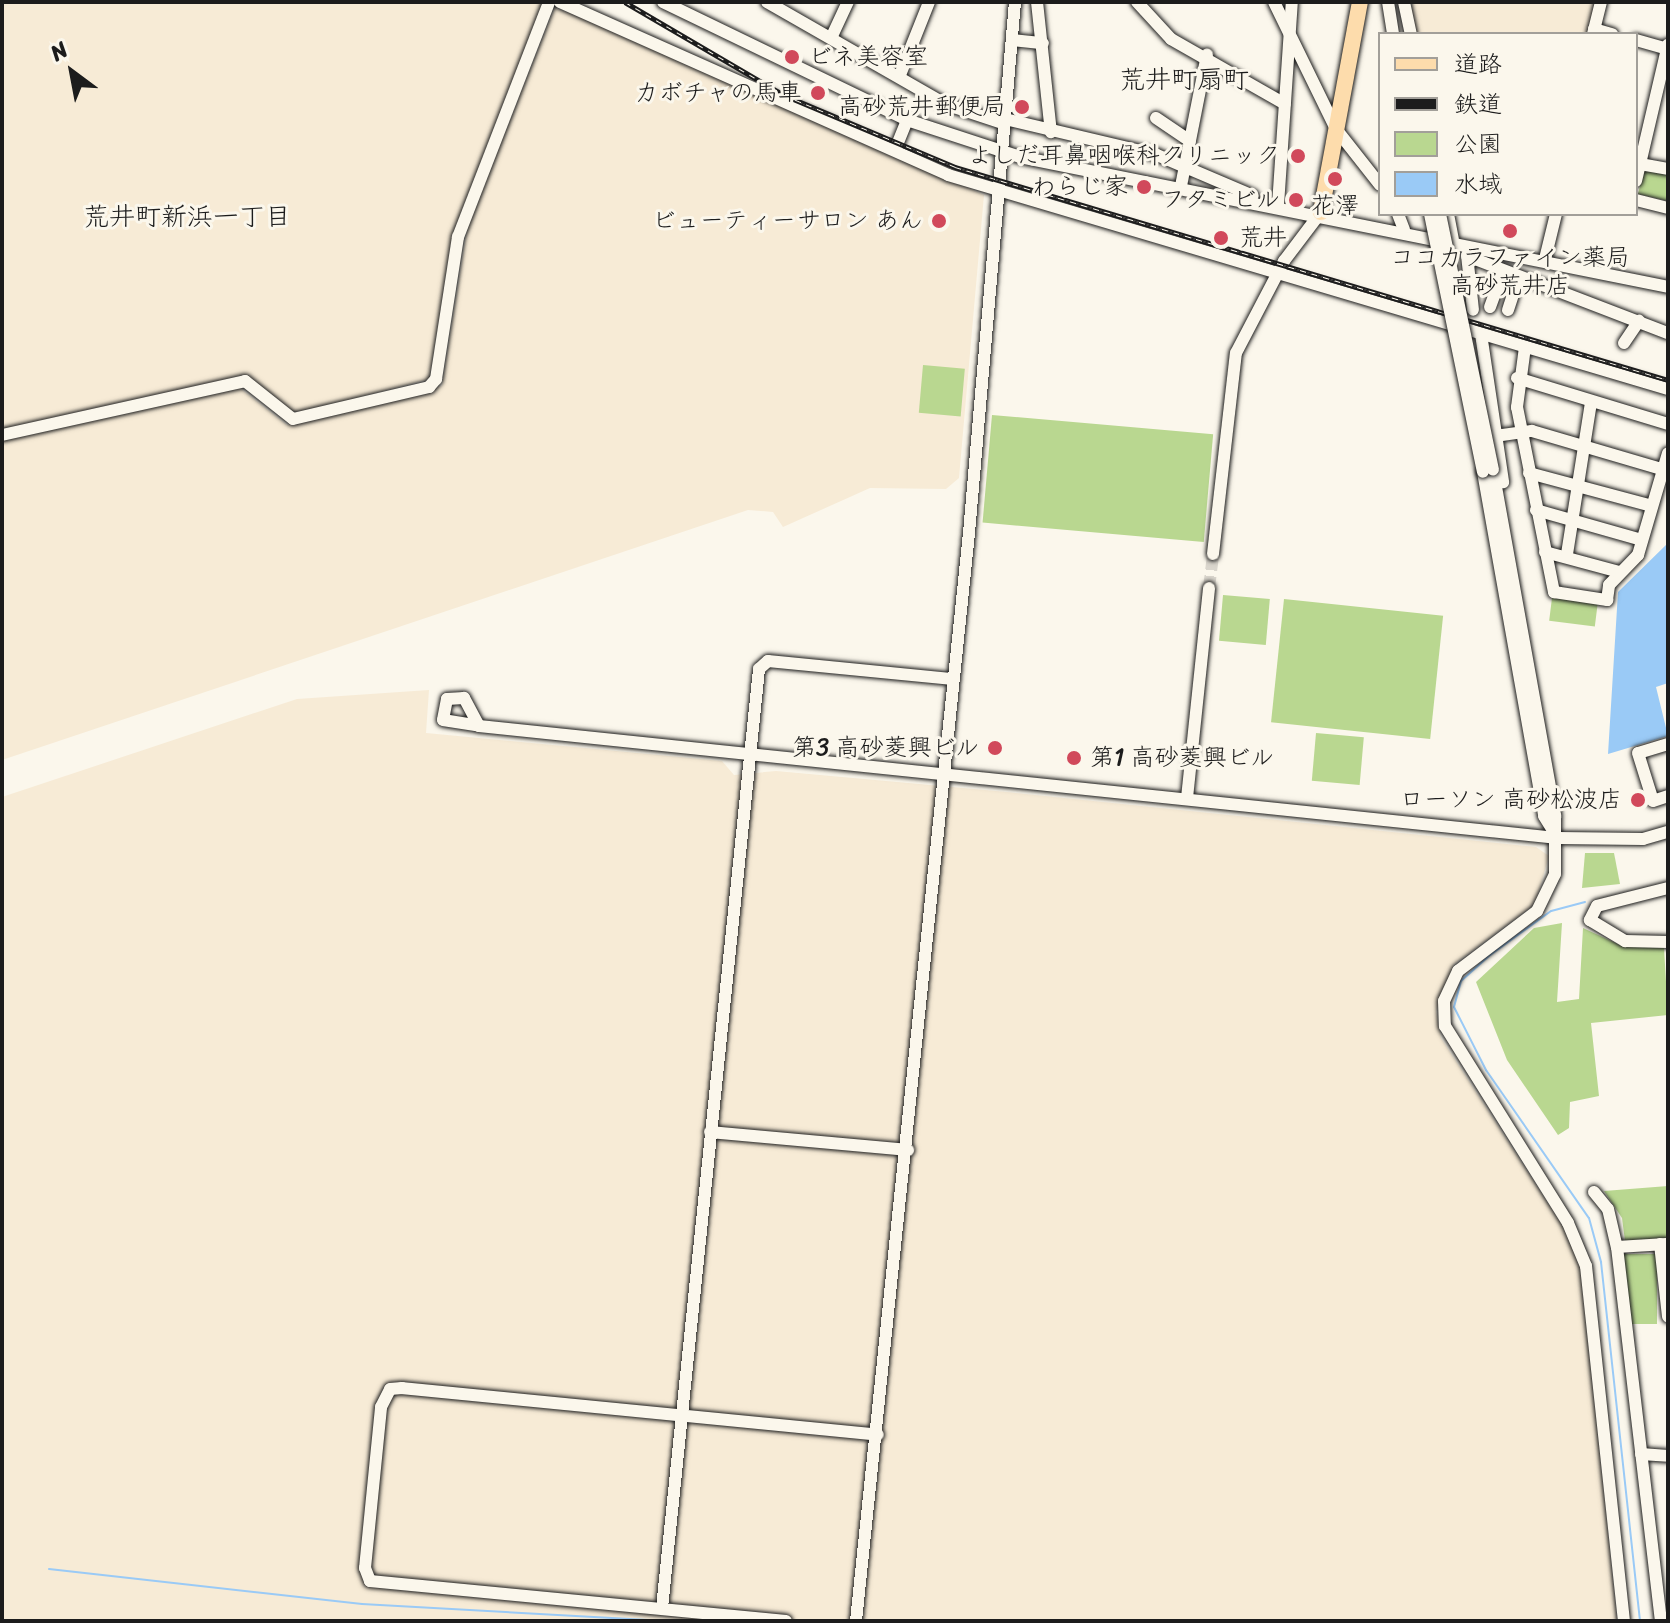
<!DOCTYPE html>
<html>
<head>
<meta charset="utf-8">
<style>
  body { margin:0 }
  #map { position:relative; width:1670px; height:1623px; overflow:hidden; background:#fbf7ec; font-family:Sriracha,"Klee One",sans-serif }
  div>[style] { position:absolute }
  [style*='--x'] { left:calc(var(--x)*1px); top:calc(var(--y)*1px); width:calc(var(--w)*1px); rotate:calc(var(--a)*1deg) }
  .built>* { inset:0; background:#f7ebd6; transform-origin:0 0 }
  .green>* { inset:0; background:#b9d790; transform-origin:0 0 }
  .water>* { inset:0; background:#9acaf6 }
  .stream>* { height:2px; margin:-1px; padding:0 1px; transform-origin:1px; border-radius:1px; background:#9acaf6 }
  .minor-tunnel>* { height:12px; margin-top:-6px; transform-origin:0; background:repeating-linear-gradient(90deg,#dad6cd 0 12px,transparent 0 18px) }
  .roads { filter:drop-shadow(0 0 2px #1c1c1c) drop-shadow(0 0 2px #1c1c1c) }
  .minor>* { height:12px; margin:-6px; padding:0 6px; transform-origin:6px; border-radius:6px; background:#fbf7ec }
  .major>* { height:16px; margin:-8px; padding:0 8px; transform-origin:8px; border-radius:8px; background:#fddcac }
  .rail>* { height:5px; margin-top:-2.5px; transform-origin:0; background:repeating-linear-gradient(90deg,#fbf7ec 0 6px,#1c1c1c 0 12px); box-sizing:border-box; border-block:2px solid #1c1c1c }
  .bridges { filter:drop-shadow(0 0 2px #1c1c1c) drop-shadow(0 0 2px #1c1c1c) }
  .minor-bridge>* { height:12px; margin:-6px; padding:0 6px; transform-origin:6px; border-radius:6px; background:#fbf7ec }
  .dots>* { width:22px; height:22px; translate:-50% -50%; box-sizing:border-box; border:4px solid #fbf7ec; border-radius:50% }
  span { translate:-50% -50%; white-space:nowrap; text-align:center; line-height:1.15; -webkit-text-stroke:6px #fbf7ec; paint-order:stroke }
  .poi-label { font-size:24px; color:#1c1c1c }
  .left { translate:0 -50%; text-align:left }
  .right { translate:-100% -50%; text-align:right }
  .neighbourhood-label { font-size:26px; color:#1c1c1c }
  .frame { position:absolute; inset:0; border:4px solid #1c1c1c; pointer-events:none }
  .legend { position:absolute; left:1378px; top:32px; width:260px; height:184px; box-sizing:border-box; background:#fbf7ec; border:2px solid #a29f99; margin:0; padding:10px 14px; list-style:none; font-size:24px; color:#1c1c1c }
  .legend li { display:flex; align-items:center; gap:16px; height:40px }
  .legend b { width:40px; border:2px solid #a29f99 }
  .north { position:absolute; left:32px; top:32px; width:80px; height:80px; -webkit-text-stroke:6px #fbf7ec; paint-order:stroke; rotate:328deg; font-size:22px; font-weight:700; line-height:32px; text-align:center; color:#1c1c1c }
  .north::after { content:''; display:block; margin:auto; width:28px; height:36px; background:#1c1c1c; clip-path:polygon(50% 0,100% 100%,50% 72%,0 100%) }
</style>
</head>
<body>
<div id="map">
  <div class="built">
    <div style="clip-path:polygon(2px 2px,544px 2px,455px 230px,429px 379px,303px 412px,287px 411px,242px 376px,2px 434px)"></div>
    <div style="left:1412px;top:2px;width:187px;height:33px"></div>
    <div style="clip-path:polygon(555px 8px,622px 30px,984px 195px,959px 478px,946px 489px,870px 488px,783px 527px,773px 512px,748px 510px,2px 760px,2px 439px,237px 386px,287px 425px,442px 386px,468px 225px)"></div>
    <div style="clip-path:polygon(429px 690px,426px 733px,722px 761px,734px 775px,776px 771px,1007px 792px,1536px 847px,1549px 856px,1535px 904px,1454px 964px,1436px 1011px,1441px 1038px,1565px 1230px,1581px 1269px,1617px 1621px,2px 1621px,2px 797px,297px 699px)"></div>
  </div>
  <div class="green">
    <div style="clip-path:polygon(1644px 169px,1668px 175px,1668px 201px,1638px 194px)"></div>
    <div style="left:923px;top:365px;width:42px;height:48px;rotate:5deg"></div>
    <div style="left:992px;top:415px;width:222px;height:108px;rotate:5deg"></div>
    <div style="left:1223px;top:595px;width:47px;height:46px;rotate:5deg"></div>
    <div style="left:1552px;top:598px;width:46px;height:23px;rotate:7deg"></div>
    <div style="left:1284px;top:599px;width:160px;height:124px;rotate:6deg"></div>
    <div style="left:1316px;top:733px;width:48px;height:48px;rotate:5deg"></div>
    <div style="clip-path:polygon(1585px 853px,1614px 853px,1620px 884px,1582px 888px)"></div>
    <div style="clip-path:polygon(1562px 923px,1557px 1002px,1579px 999px,1583px 928px,1620px 945px,1664px 948px,1668px 1015px,1591px 1023px,1599px 1096px,1570px 1102px,1569px 1128px,1558px 1135px,1507px 1060px,1476px 982px,1534px 928px)"></div>
    <div style="clip-path:polygon(1668px 1186px,1668px 1238px,1625px 1241px,1622px 1218px,1604px 1191px)"></div>
    <div style="left:1623px;top:1254px;width:34px;height:70px"></div>
  </div>
  <div class="water">
    <div style="clip-path:polygon(1668px 543px,1668px 683px,1656px 687px,1668px 736px,1608px 754px,1618px 592px)"></div>
  </div>
  <div class="stream">
    <div style="--x:1585;--y:902;--w:35;--a:165"></div>
    <div style="--x:1551;--y:911;--w:75;--a:144.2"></div>
    <div style="--x:1490;--y:955;--w:39;--a:138"></div>
    <div style="--x:1461;--y:981;--w:27;--a:105"></div>
    <div style="--x:1454;--y:1007;--w:71;--a:63.1"></div>
    <div style="--x:1486;--y:1070;--w:180;--a:55.2"></div>
    <div style="--x:1589;--y:1218;--w:46;--a:74.7"></div>
    <div style="--x:1601;--y:1262;--w:361;--a:83.8"></div>
    <div style="--x:49;--y:1569;--w:315;--a:6.4"></div>
    <div style="--x:362;--y:1604;--w:300;--a:3.2"></div>
  </div>
  <div class="minor-tunnel">
    <div style="--x:1209;--y:588;--w:34;--a:-83"></div>
  </div>
  <div class="roads">
    <div class="minor">
      <div style="--x:560;--y:2;--w:425;--a:24"></div>
      <div style="--x:948;--y:175;--w:751;--a:16.55"></div>
      <div style="--x:663;--y:2;--w:271;--a:25.8"></div>
      <div style="--x:907;--y:120;--w:119;--a:18.1"></div>
      <div style="--x:1020;--y:157;--w:661;--a:11.34"></div>
      <div style="--x:767;--y:2;--w:205;--a:29.8"></div>
      <div style="--x:945;--y:104;--w:63;--a:18.4"></div>
      <div style="--x:1037;--y:2;--w:131;--a:83.9"></div>
      <div style="--x:1137;--y:2;--w:50;--a:47.4"></div>
      <div style="--x:1171;--y:39;--w:131;--a:29.7"></div>
      <div style="--x:1274;--y:2;--w:141;--a:64"></div>
      <div style="--x:1336;--y:129;--w:71;--a:51.8"></div>
      <div style="--x:1388;--y:2;--w:32;--a:81"></div>
      <div style="--x:1404;--y:2;--w:33;--a:78"></div>
      <div style="--x:1594;--y:29;--w:19;--a:16"></div>
      <div style="--x:1593;--y:34;--w:33;--a:-76"></div>
      <div style="--x:832;--y:36;--w:38;--a:-65"></div>
      <div style="--x:1012;--y:40;--w:31;--a:6"></div>
      <div style="--x:1636;--y:40;--w:33;--a:16"></div>
      <div style="--x:900;--y:75;--w:79;--a:-68.3"></div>
      <div style="--x:1156;--y:118;--w:41;--a:34.1"></div>
      <div style="--x:1005;--y:119;--w:156;--a:13.3"></div>
      <div style="--x:1157;--y:155;--w:104;--a:23.1"></div>
      <div style="--x:895;--y:150;--w:32;--a:-68"></div>
      <div style="--x:1640;--y:164;--w:28;--a:10"></div>
      <div style="--x:1636;--y:181;--w:140;--a:-76.8"></div>
      <div style="--x:1181;--y:186;--w:134;--a:-78.8"></div>
      <div style="--x:1636;--y:200;--w:33;--a:14"></div>
      <div style="--x:1278;--y:205;--w:203;--a:-86.1"></div>
      <div style="--x:1398;--y:214;--w:17;--a:69"></div>
      <div style="--x:1448;--y:214;--w:25;--a:79"></div>
      <div style="--x:1467;--y:255;--w:55;--a:83.8"></div>
      <div style="--x:1467;--y:256;--w:215;--a:21"></div>
      <div style="--x:1545;--y:259;--w:46;--a:-76.3"></div>
      <div style="--x:1490;--y:307;--w:35;--a:-70"></div>
      <div style="--x:1508;--y:310;--w:33;--a:-72"></div>
      <div style="--x:1481;--y:334;--w:150;--a:81.5"></div>
      <div style="--x:1624;--y:343;--w:27;--a:-56"></div>
      <div style="--x:1525;--y:347;--w:61;--a:97.6"></div>
      <div style="--x:1517;--y:407;--w:189;--a:78.7"></div>
      <div style="--x:1554;--y:592;--w:54;--a:8.6"></div>
      <div style="--x:1607;--y:600;--w:15;--a:-82"></div>
      <div style="--x:1609;--y:585;--w:42;--a:-46"></div>
      <div style="--x:1638;--y:555;--w:106;--a:-73.6"></div>
      <div style="--x:1517;--y:378;--w:158;--a:16.9"></div>
      <div style="--x:2;--y:435;--w:249;--a:-12.5"></div>
      <div style="--x:245;--y:381;--w:61;--a:38.4"></div>
      <div style="--x:293;--y:419;--w:140;--a:-13.2"></div>
      <div style="--x:429;--y:387;--w:11;--a:-49"></div>
      <div style="--x:436;--y:379;--w:144;--a:-81.2"></div>
      <div style="--x:458;--y:237;--w:252;--a:-68.8"></div>
      <div style="--x:1495;--y:436;--w:37;--a:-8"></div>
      <div style="--x:1532;--y:431;--w:142;--a:16.4"></div>
      <div style="--x:1493;--y:470;--w:352;--a:79.8"></div>
      <div style="--x:1555;--y:816;--w:58;--a:90"></div>
      <div style="--x:1555;--y:874;--w:41;--a:115.9"></div>
      <div style="--x:1537;--y:911;--w:99;--a:142.8"></div>
      <div style="--x:1458;--y:971;--w:33;--a:115"></div>
      <div style="--x:1444;--y:1001;--w:25;--a:88"></div>
      <div style="--x:1445;--y:1026;--w:232;--a:58"></div>
      <div style="--x:1568;--y:1223;--w:47;--a:67.3"></div>
      <div style="--x:1586;--y:1266;--w:357;--a:83.9"></div>
      <div style="--x:1483;--y:472;--w:349;--a:79.9"></div>
      <div style="--x:1544;--y:816;--w:26;--a:58"></div>
      <div style="--x:1529;--y:473;--w:127;--a:15"></div>
      <div style="--x:1536;--y:510;--w:110;--a:15.8"></div>
      <div style="--x:1545;--y:552;--w:77;--a:15.1"></div>
      <div style="--x:1213;--y:554;--w:202;--a:-83.5"></div>
      <div style="--x:1236;--y:353;--w:104;--a:-62.4"></div>
      <div style="--x:1284;--y:261;--w:61;--a:-52.9"></div>
      <div style="--x:1567;--y:554;--w:154;--a:-81"></div>
      <div style="--x:479;--y:726;--w:32;--a:-118"></div>
      <div style="--x:464;--y:698;--w:17;--a:177"></div>
      <div style="--x:447;--y:699;--w:21;--a:101"></div>
      <div style="--x:443;--y:720;--w:36;--a:9"></div>
      <div style="--x:479;--y:726;--w:1085;--a:5.93"></div>
      <div style="--x:1558;--y:838;--w:85;--a:0.7"></div>
      <div style="--x:1643;--y:839;--w:26;--a:-16"></div>
      <div style="--x:1668;--y:744;--w:31;--a:163"></div>
      <div style="--x:1638;--y:753;--w:50;--a:72.6"></div>
      <div style="--x:1653;--y:801;--w:16;--a:-18"></div>
      <div style="--x:1187;--y:798;--w:211;--a:-84"></div>
      <div style="--x:1668;--y:888;--w:73;--a:165.8"></div>
      <div style="--x:1597;--y:906;--w:16;--a:117"></div>
      <div style="--x:1590;--y:920;--w:41;--a:31"></div>
      <div style="--x:1625;--y:941;--w:43;--a:1.3"></div>
      <div style="--x:710;--y:1132;--w:199;--a:5.2"></div>
      <div style="--x:1594;--y:1192;--w:22;--a:51"></div>
      <div style="--x:1608;--y:1209;--w:39;--a:77"></div>
      <div style="--x:1617;--y:1247;--w:377;--a:83.3"></div>
      <div style="--x:1660;--y:1244;--w:73;--a:83.7"></div>
      <div style="--x:1617;--y:1247;--w:49;--a:-3.5"></div>
      <div style="--x:1641;--y:1454;--w:27;--a:4"></div>
      <div style="--x:662;--y:1608;--w:944;--a:-84.1"></div>
      <div style="--x:759;--y:669;--w:12;--a:-42"></div>
      <div style="--x:768;--y:661;--w:186;--a:5.6"></div>
      <div style="--x:786;--y:1621;--w:418;--a:-174.5"></div>
      <div style="--x:370;--y:1581;--w:14;--a:-111"></div>
      <div style="--x:365;--y:1568;--w:162;--a:-84.3"></div>
      <div style="--x:381;--y:1407;--w:20;--a:-63"></div>
      <div style="--x:390;--y:1389;--w:12;--a:-5"></div>
      <div style="--x:402;--y:1388;--w:478;--a:5.6"></div>
      <div style="--x:856;--y:1621;--w:1094;--a:-84.07"></div>
      <div style="--x:969;--y:533;--w:533;--a:-85.05"></div>
    </div>
    <div class="major">
      <div style="--x:1321;--y:212;--w:214;--a:-79.5"></div>
    </div>
  </div>
  <div class="rail">
    <div style="--x:625;--y:2;--w:184;--a:30.3"></div>
    <div style="--x:784;--y:95;--w:186;--a:22.8"></div>
    <div style="--x:955;--y:167;--w:744;--a:16.63"></div>
  </div>
  <div class="bridges">
    <div class="minor-bridge">
      <div style="--x:1430;--y:214;--w:263;--a:78.4"></div>
      <div style="--x:1440;--y:214;--w:261;--a:78.3"></div>
    </div>
  </div>
  <div class="dots">
    <div style="left:792px;top:57px;background:#d1495b"></div>
    <div style="left:818px;top:93px;background:#d1495b"></div>
    <div style="left:1022px;top:107px;background:#d1495b"></div>
    <div style="left:1298px;top:156px;background:#d1495b"></div>
    <div style="left:1335px;top:179px;background:#d1495b"></div>
    <div style="left:1144px;top:187px;background:#d1495b"></div>
    <div style="left:1296px;top:200px;background:#d1495b"></div>
    <div style="left:939px;top:221px;background:#d1495b"></div>
    <div style="left:1510px;top:231px;background:#d1495b"></div>
    <div style="left:1221px;top:238px;background:#d1495b"></div>
    <div style="left:995px;top:748px;background:#d1495b"></div>
    <div style="left:1074px;top:758px;background:#d1495b"></div>
    <div style="left:1638px;top:800px;background:#d1495b"></div>
  </div>
  <div class="poi-label">
    <span class="left" style="left:808px;top:57px">ビネ美容室</span>
    <span class="right" style="left:802px;top:93px">カボチャの馬車</span>
    <span class="right" style="left:1006px;top:107px">高砂荒井郵便局</span>
    <span class="right" style="left:1280px;top:156px">よしだ耳鼻咽喉科クリニック</span>
    <span class="right" style="left:1128px;top:187px">わらじ家</span>
    <span class="right" style="left:1280px;top:200px">フタミビル</span>
    <span style="left:1335px;top:206px">花澤</span>
    <span class="right" style="left:923px;top:221px">ビューティーサロン あん</span>
    <span class="left" style="left:1239px;top:238px">荒井</span>
    <span style="left:1510px;top:272px">ココカラファイン薬局<br>高砂荒井店</span>
    <span class="right" style="left:979px;top:748px">第3 高砂菱興ビル</span>
    <span class="left" style="left:1090px;top:758px">第1 高砂菱興ビル</span>
    <span class="right" style="left:1622px;top:800px">ローソン 高砂松波店</span>
  </div>
  <div class="neighbourhood-label">
    <span style="left:1184px;top:80px">荒井町扇町</span>
    <span style="left:187px;top:217px">荒井町新浜一丁目</span>
  </div>
  <div class="frame"></div>
  <ul class="legend">
  <li><b style="height:10px;background:#fddcac"></b>道路</li>
  <li><b style="height:10px;background:#1c1c1c"></b>鉄道</li>
  <li><b style="height:22px;background:#b9d790"></b>公園</li>
  <li><b style="height:22px;background:#9acaf6"></b>水域</li>
  </ul>
  <div class="north">N</div>
</div>
</body>
</html>
